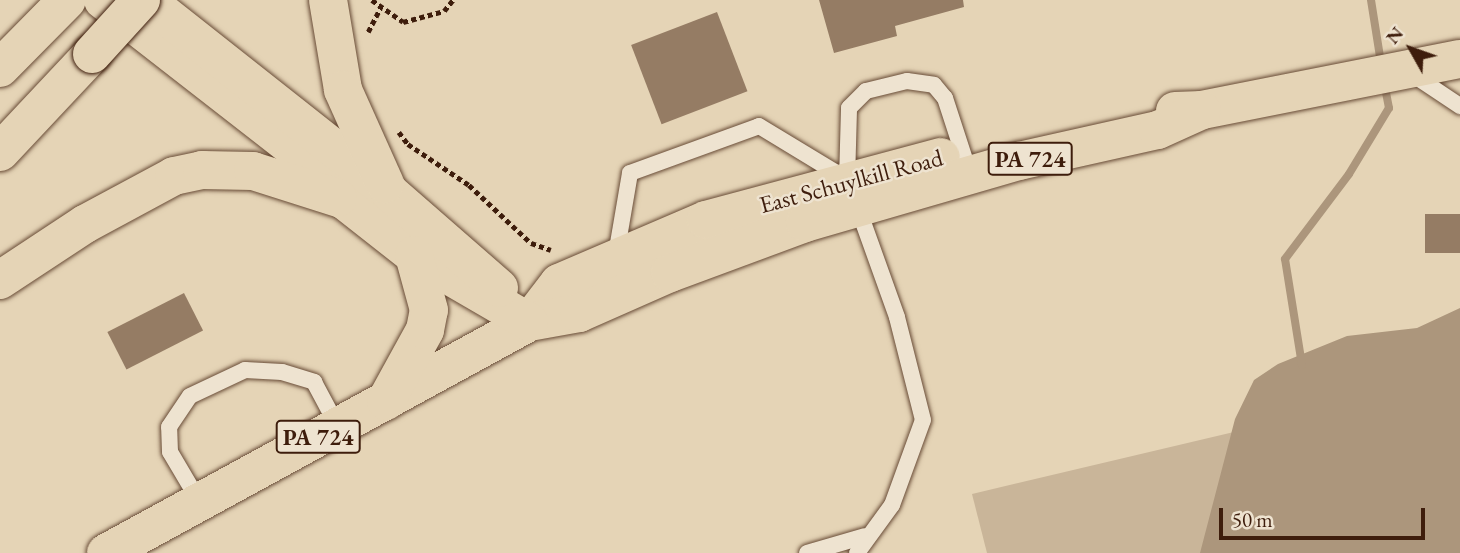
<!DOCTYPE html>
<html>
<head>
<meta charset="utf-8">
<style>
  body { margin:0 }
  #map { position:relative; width:1460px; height:553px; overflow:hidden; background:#e5d4b6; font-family:"EB Garamond",serif }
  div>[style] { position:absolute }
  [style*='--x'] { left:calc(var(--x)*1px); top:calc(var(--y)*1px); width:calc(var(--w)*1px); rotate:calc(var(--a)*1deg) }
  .green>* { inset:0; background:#c9b599 }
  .water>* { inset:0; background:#ac967c }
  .stream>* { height:8px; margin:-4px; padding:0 4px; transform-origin:4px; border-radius:4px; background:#ac967c }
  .building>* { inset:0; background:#957c64; transform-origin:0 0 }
  .path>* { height:4.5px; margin-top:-2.25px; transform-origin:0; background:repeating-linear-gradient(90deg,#3e1d0c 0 5px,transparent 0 8.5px) }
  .roads { filter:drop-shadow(0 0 2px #684b36) drop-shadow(0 0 2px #684b36) }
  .lane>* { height:16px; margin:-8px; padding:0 8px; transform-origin:8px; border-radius:8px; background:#eee3d0 }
  .primary>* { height:38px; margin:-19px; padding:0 19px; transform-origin:19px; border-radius:19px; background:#e5d4b6 }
  .highway>* { height:38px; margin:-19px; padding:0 19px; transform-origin:19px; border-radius:19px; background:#e5d4b6 }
  .bridges { filter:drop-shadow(0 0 2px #3e1d0c) drop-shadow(0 0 2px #3e1d0c) }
  .highway-bridge>* { height:38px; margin:-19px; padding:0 19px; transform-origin:19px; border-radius:19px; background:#e5d4b6 }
  span { translate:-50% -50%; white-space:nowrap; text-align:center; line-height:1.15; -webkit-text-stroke:5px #eee3d0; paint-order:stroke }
  .shield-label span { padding:2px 5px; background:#eee3d0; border:2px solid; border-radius:5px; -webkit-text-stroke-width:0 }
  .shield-label { font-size:23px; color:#3e1d0c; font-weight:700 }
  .street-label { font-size:24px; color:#3e1d0c }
  .north { position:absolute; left:1376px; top:14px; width:70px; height:70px; -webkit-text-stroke:5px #eee3d0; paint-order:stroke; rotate:310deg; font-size:19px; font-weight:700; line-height:28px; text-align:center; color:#3e1d0c }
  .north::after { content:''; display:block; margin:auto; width:24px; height:32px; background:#3e1d0c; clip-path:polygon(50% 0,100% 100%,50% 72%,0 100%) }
  .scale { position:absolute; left:1219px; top:508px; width:206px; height:32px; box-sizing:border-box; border:4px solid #3e1d0c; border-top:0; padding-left:9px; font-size:21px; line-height:24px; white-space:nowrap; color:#3e1d0c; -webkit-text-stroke:5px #eee3d0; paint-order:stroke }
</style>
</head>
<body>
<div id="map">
  <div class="green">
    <div style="clip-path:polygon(1344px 406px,1460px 553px,987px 553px,972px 494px)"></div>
  </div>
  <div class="water">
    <div style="clip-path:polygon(1460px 308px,1460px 553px,1200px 553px,1235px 419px,1254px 380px,1278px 364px,1347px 336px,1417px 328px)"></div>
  </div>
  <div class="stream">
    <div style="--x:1371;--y:0;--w:64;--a:81"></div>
    <div style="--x:1302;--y:365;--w:107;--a:-99.1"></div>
    <div style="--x:1285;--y:259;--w:106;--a:-53"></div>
    <div style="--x:1349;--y:174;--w:77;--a:-58.8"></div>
    <div style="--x:1389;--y:108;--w:25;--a:-101"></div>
  </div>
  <div class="building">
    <div style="clip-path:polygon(819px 0,963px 0,964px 7px,895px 26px,897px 36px,834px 53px)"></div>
    <div style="left:717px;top:12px;width:85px;height:92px;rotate:69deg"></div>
    <div style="left:1460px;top:214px;width:39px;height:35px;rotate:90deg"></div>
    <div style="left:184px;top:293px;width:42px;height:86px;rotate:63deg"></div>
  </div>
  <div class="path">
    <div style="--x:372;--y:0;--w:38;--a:35"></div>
    <div style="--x:403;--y:22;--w:42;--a:-15"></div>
    <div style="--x:444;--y:11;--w:14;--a:-51"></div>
    <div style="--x:368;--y:32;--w:27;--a:-63"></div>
    <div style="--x:399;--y:132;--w:15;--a:53"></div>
    <div style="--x:408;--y:144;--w:73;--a:33.9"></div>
    <div style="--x:469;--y:185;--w:85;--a:43.1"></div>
    <div style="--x:531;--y:243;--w:21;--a:19"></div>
  </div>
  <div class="roads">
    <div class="lane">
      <div style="--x:1412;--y:74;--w:58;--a:33.7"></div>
      <div style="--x:847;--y:181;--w:73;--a:-88.4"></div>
      <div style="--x:849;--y:108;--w:24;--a:-45"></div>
      <div style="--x:866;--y:91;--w:42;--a:-13.7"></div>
      <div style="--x:907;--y:81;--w:27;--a:8"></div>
      <div style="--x:934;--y:85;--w:17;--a:50"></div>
      <div style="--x:945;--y:98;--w:81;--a:72"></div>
      <div style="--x:616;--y:255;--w:83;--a:-80.3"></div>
      <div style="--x:630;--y:173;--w:137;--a:-20"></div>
      <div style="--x:759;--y:126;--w:100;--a:31.2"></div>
      <div style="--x:199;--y:501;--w:57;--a:-120.6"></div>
      <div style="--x:170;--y:452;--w:25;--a:-92"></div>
      <div style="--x:169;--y:427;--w:37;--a:-56"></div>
      <div style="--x:190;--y:396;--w:61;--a:-25.3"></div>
      <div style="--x:245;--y:370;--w:37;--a:3"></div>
      <div style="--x:282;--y:372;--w:34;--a:17"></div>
      <div style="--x:314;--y:382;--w:51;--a:61.9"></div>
      <div style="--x:807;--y:553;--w:60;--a:-16.3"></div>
      <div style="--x:857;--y:553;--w:59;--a:-53.9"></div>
      <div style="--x:892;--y:505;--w:90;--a:-70"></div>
      <div style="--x:923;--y:420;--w:106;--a:-104.2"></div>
      <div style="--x:897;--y:317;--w:116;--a:-109.7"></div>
    </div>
    <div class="primary">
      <div style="--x:1175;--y:111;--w:27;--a:-2"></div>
      <div style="--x:1202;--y:110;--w:263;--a:-11.2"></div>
      <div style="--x:529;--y:322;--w:49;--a:-52.4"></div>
      <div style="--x:559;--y:283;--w:160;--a:-23.2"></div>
      <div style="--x:706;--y:220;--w:243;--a:-15"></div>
      <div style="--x:106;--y:553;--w:482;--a:-28.6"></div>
      <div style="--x:529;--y:322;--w:51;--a:-10.2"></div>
      <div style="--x:579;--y:313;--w:99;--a:-23.7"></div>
      <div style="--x:670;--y:273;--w:144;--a:-20.3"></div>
      <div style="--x:805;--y:223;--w:223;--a:-16.2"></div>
      <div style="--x:1019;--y:161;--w:142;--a:-12.6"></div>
      <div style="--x:1158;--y:130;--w:48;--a:-24.4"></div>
    </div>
    <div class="highway">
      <div style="--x:103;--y:0;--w:276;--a:37.9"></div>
      <div style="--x:321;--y:170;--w:38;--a:53"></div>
      <div style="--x:344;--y:200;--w:89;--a:38.2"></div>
      <div style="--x:414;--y:255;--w:133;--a:30.2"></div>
      <div style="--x:146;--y:0;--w:310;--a:38.3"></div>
      <div style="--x:389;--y:192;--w:146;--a:41.1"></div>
      <div style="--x:328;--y:0;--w:91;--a:80.5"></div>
      <div style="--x:343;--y:90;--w:103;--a:65.9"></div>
      <div style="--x:0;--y:68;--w:95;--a:-45.4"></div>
      <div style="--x:0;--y:152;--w:134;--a:-46.8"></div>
      <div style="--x:0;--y:280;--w:102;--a:-33.4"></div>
      <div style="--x:85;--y:224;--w:101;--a:-28.3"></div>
      <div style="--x:174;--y:176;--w:29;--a:-12"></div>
      <div style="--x:202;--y:170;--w:51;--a:1.1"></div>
      <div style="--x:253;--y:171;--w:89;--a:17.6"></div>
      <div style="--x:386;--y:401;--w:81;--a:-61.2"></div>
      <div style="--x:425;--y:330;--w:20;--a:-79"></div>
      <div style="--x:429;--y:310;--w:57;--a:-105.3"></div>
    </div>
  </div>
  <div class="bridges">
    <div class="highway-bridge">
      <div style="--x:92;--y:54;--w:73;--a:-47.8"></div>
    </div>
  </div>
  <div class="shield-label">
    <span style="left:1030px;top:159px">PA 724</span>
    <span style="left:318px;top:437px">PA 724</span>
  </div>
  <div class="street-label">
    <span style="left:851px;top:181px;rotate:-15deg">East Schuylkill Road</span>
  </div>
  <div class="north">N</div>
  <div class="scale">50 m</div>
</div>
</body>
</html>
